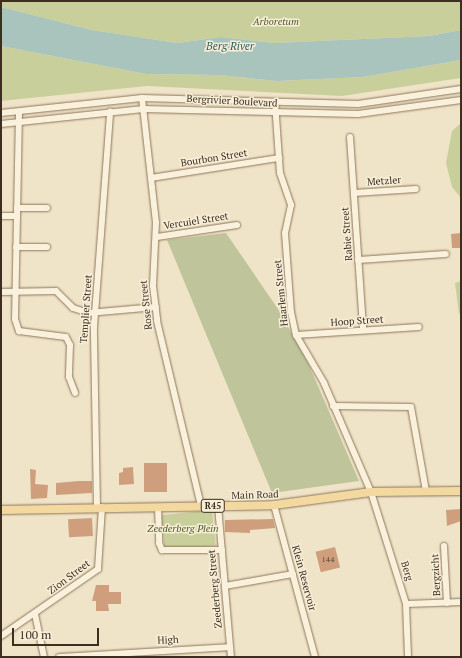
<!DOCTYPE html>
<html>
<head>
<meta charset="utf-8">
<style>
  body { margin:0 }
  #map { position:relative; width:462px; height:658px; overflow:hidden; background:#f0e4c8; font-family:"PT Serif",serif }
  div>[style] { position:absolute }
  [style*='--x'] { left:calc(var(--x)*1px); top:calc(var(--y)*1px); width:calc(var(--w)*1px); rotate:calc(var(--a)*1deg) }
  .green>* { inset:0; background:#c9cf9b; transform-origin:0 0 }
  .cemetery>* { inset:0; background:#bfc49a }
  .water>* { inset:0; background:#a9c4bc }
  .building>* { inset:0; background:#cf9f7d; transform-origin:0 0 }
  .roads { filter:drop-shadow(0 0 1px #8d765c) drop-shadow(0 0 1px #8d765c) }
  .minor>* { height:6px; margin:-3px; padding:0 3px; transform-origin:3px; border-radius:3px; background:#faf1dc }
  .major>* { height:8px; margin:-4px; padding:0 4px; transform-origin:4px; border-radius:4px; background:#f3d9a0 }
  span { translate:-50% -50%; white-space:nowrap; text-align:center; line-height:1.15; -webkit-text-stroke:3px #f7eed8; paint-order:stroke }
  .number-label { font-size:8px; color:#624a37 }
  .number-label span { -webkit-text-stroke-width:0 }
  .shield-label span { padding:1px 3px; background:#f7eed8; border:1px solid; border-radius:3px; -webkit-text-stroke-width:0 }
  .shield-label { font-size:9px; color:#3d2e20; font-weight:700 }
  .park-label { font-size:10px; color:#4d5a26; font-style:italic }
  .street-label { font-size:10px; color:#3d2e20 }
  .water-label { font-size:11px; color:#2f5d5a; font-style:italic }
  .frame { position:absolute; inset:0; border:2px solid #3d2e20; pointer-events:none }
  .scale { position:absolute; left:12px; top:628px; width:87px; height:18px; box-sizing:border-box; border:2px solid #3d2e20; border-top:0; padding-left:5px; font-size:12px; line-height:14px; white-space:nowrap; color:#3d2e20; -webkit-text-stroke:3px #f7eed8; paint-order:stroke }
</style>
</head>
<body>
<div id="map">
  <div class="green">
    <div style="clip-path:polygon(1px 1px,461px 1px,461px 30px,429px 36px,274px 43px,221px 37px,177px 43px,92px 30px,1px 7px)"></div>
    <div style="clip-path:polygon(1px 46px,146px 74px,218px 75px,277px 81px,363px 77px,461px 60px,461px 78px,342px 96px,147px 86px,1px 101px)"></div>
    <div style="clip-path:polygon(461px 123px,461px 198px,452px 187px,446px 163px,452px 131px)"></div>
    <div style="clip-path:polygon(461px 281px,461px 313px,459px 314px,455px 283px)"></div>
    <div style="left:212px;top:510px;width:36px;height:51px;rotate:84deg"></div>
  </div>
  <div class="cemetery">
    <div style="clip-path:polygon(226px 233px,278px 309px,308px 363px,359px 481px,272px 493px,167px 240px)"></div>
  </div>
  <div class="water">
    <div style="clip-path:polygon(1px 7px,92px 30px,177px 43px,221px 37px,274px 43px,429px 36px,461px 30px,461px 60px,363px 77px,277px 81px,218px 75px,146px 74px,1px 46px)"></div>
  </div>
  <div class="building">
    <div style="clip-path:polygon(461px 233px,461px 248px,452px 248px,451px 234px)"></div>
    <div style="left:144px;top:463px;width:23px;height:29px"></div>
    <div style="clip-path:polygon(133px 467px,134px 484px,119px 485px,119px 473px,123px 472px,123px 468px)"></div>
    <div style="clip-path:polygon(30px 469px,36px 470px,35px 484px,48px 485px,47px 498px,31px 499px)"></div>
    <div style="clip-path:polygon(79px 481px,92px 481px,92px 493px,56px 495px,56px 483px)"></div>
    <div style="clip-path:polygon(461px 509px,461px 521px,447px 526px,446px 510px)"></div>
    <div style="left:92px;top:518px;width:18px;height:24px;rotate:87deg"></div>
    <div style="clip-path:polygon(273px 519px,275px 528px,250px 530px,250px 533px,225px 532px,225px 520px)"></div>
    <div style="left:335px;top:547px;width:21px;height:20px;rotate:76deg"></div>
    <div style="clip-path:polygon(96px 585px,109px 585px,109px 592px,121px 592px,121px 604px,108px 604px,109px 611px,96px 611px,96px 601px,92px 601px)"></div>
  </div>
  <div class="roads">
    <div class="minor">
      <div style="--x:142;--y:98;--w:125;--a:83.6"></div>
      <div style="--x:156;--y:222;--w:64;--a:92.7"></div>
      <div style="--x:153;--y:286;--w:35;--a:83"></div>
      <div style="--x:157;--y:321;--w:190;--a:76.6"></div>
      <div style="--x:275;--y:102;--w:71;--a:86"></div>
      <div style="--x:280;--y:173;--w:34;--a:71"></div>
      <div style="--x:291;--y:205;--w:29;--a:102"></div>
      <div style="--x:285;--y:233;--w:79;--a:85.7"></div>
      <div style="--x:291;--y:312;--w:24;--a:78"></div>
      <div style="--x:296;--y:335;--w:56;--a:59.7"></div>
      <div style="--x:324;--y:383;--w:119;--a:66.7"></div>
      <div style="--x:371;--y:492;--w:117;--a:72.6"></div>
      <div style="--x:406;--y:604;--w:55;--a:-2.1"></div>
      <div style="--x:19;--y:112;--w:207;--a:91.1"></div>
      <div style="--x:15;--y:319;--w:13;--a:72"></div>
      <div style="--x:19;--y:331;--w:47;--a:7.3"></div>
      <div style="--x:66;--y:337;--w:9;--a:63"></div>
      <div style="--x:70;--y:345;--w:32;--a:92"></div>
      <div style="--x:69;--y:377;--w:17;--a:69"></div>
      <div style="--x:1;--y:113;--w:142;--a:-6.1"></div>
      <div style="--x:142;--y:98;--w:216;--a:1.6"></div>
      <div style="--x:358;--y:104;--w:104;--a:-8.3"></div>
      <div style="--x:1;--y:124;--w:143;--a:-6"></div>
      <div style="--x:143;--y:109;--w:215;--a:1.3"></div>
      <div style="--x:358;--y:114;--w:104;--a:-7.7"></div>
      <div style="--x:350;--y:137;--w:193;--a:86.1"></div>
      <div style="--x:151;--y:178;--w:130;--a:-8.9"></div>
      <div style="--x:354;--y:193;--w:62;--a:-3.7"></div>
      <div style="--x:17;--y:208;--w:30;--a:0"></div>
      <div style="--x:1;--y:216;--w:16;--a:0"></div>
      <div style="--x:157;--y:237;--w:81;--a:-8.5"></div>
      <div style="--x:16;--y:247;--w:31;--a:0"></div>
      <div style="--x:358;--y:260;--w:88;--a:-3.9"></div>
      <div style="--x:1;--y:292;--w:55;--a:-1"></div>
      <div style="--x:56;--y:291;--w:24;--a:45"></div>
      <div style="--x:73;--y:308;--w:16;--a:18"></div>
      <div style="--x:88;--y:313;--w:68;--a:-5"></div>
      <div style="--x:296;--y:335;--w:123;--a:-3.7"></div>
      <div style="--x:333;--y:406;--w:78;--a:0.7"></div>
      <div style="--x:411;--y:407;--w:85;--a:79.9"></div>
      <div style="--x:274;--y:505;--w:157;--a:74.9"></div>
      <div style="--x:218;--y:506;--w:152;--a:85.1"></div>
      <div style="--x:97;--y:507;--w:180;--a:-91"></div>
      <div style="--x:94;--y:327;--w:216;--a:-85.7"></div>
      <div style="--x:158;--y:507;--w:36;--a:88"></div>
      <div style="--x:159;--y:543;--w:8;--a:67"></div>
      <div style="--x:162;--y:550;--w:60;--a:0"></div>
      <div style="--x:444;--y:546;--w:57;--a:87"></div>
      <div style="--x:225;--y:586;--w:69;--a:-10"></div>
      <div style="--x:406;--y:604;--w:53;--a:87.8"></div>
      <div style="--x:35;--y:614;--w:44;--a:78.2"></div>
      <div style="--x:1;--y:636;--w:118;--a:-34.6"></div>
      <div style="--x:98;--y:569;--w:62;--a:-86.3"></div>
      <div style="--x:59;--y:657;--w:171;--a:-3.3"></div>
    </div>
    <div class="major">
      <div style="--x:1;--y:510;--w:273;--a:-1"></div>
      <div style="--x:274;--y:505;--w:98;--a:-7.6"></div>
      <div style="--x:371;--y:492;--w:90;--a:-0.6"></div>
    </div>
  </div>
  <div class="number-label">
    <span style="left:328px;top:560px">144</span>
  </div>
  <div class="shield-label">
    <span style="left:213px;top:506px">R45</span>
  </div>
  <div class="park-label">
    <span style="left:276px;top:22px">Arboretum</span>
    <span style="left:183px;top:529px">Zeederberg Plein</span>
  </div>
  <div class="street-label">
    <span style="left:232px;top:101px;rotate:3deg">Bergrivier Boulevard</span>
    <span style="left:214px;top:158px;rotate:-9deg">Bourbon Street</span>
    <span style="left:384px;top:181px;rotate:-4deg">Metzler</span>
    <span style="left:196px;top:221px;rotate:-9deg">Vercuiel Street</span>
    <span style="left:347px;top:234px;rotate:-94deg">Rabie Street</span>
    <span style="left:281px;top:293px;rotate:-96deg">Haarlem Street</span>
    <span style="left:146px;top:305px;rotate:-96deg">Rose Street</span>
    <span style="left:86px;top:309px;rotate:-86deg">Templier Street</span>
    <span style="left:357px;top:321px;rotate:-4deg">Hoop Street</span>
    <span style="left:255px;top:495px;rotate:-2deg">Main Road</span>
    <span style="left:407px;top:571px;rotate:73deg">Berg</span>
    <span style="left:436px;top:575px;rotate:-93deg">Bergzicht</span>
    <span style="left:69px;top:577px;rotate:-37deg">Zion Street</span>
    <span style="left:304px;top:578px;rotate:75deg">Klein Reservoir</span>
    <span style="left:215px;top:589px;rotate:-95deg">Zeederberg Street</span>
    <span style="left:168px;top:640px;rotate:-3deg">High</span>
  </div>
  <div class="water-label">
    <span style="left:230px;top:46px">Berg River</span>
  </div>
  <div class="frame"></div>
  <div class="scale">100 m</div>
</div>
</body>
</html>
